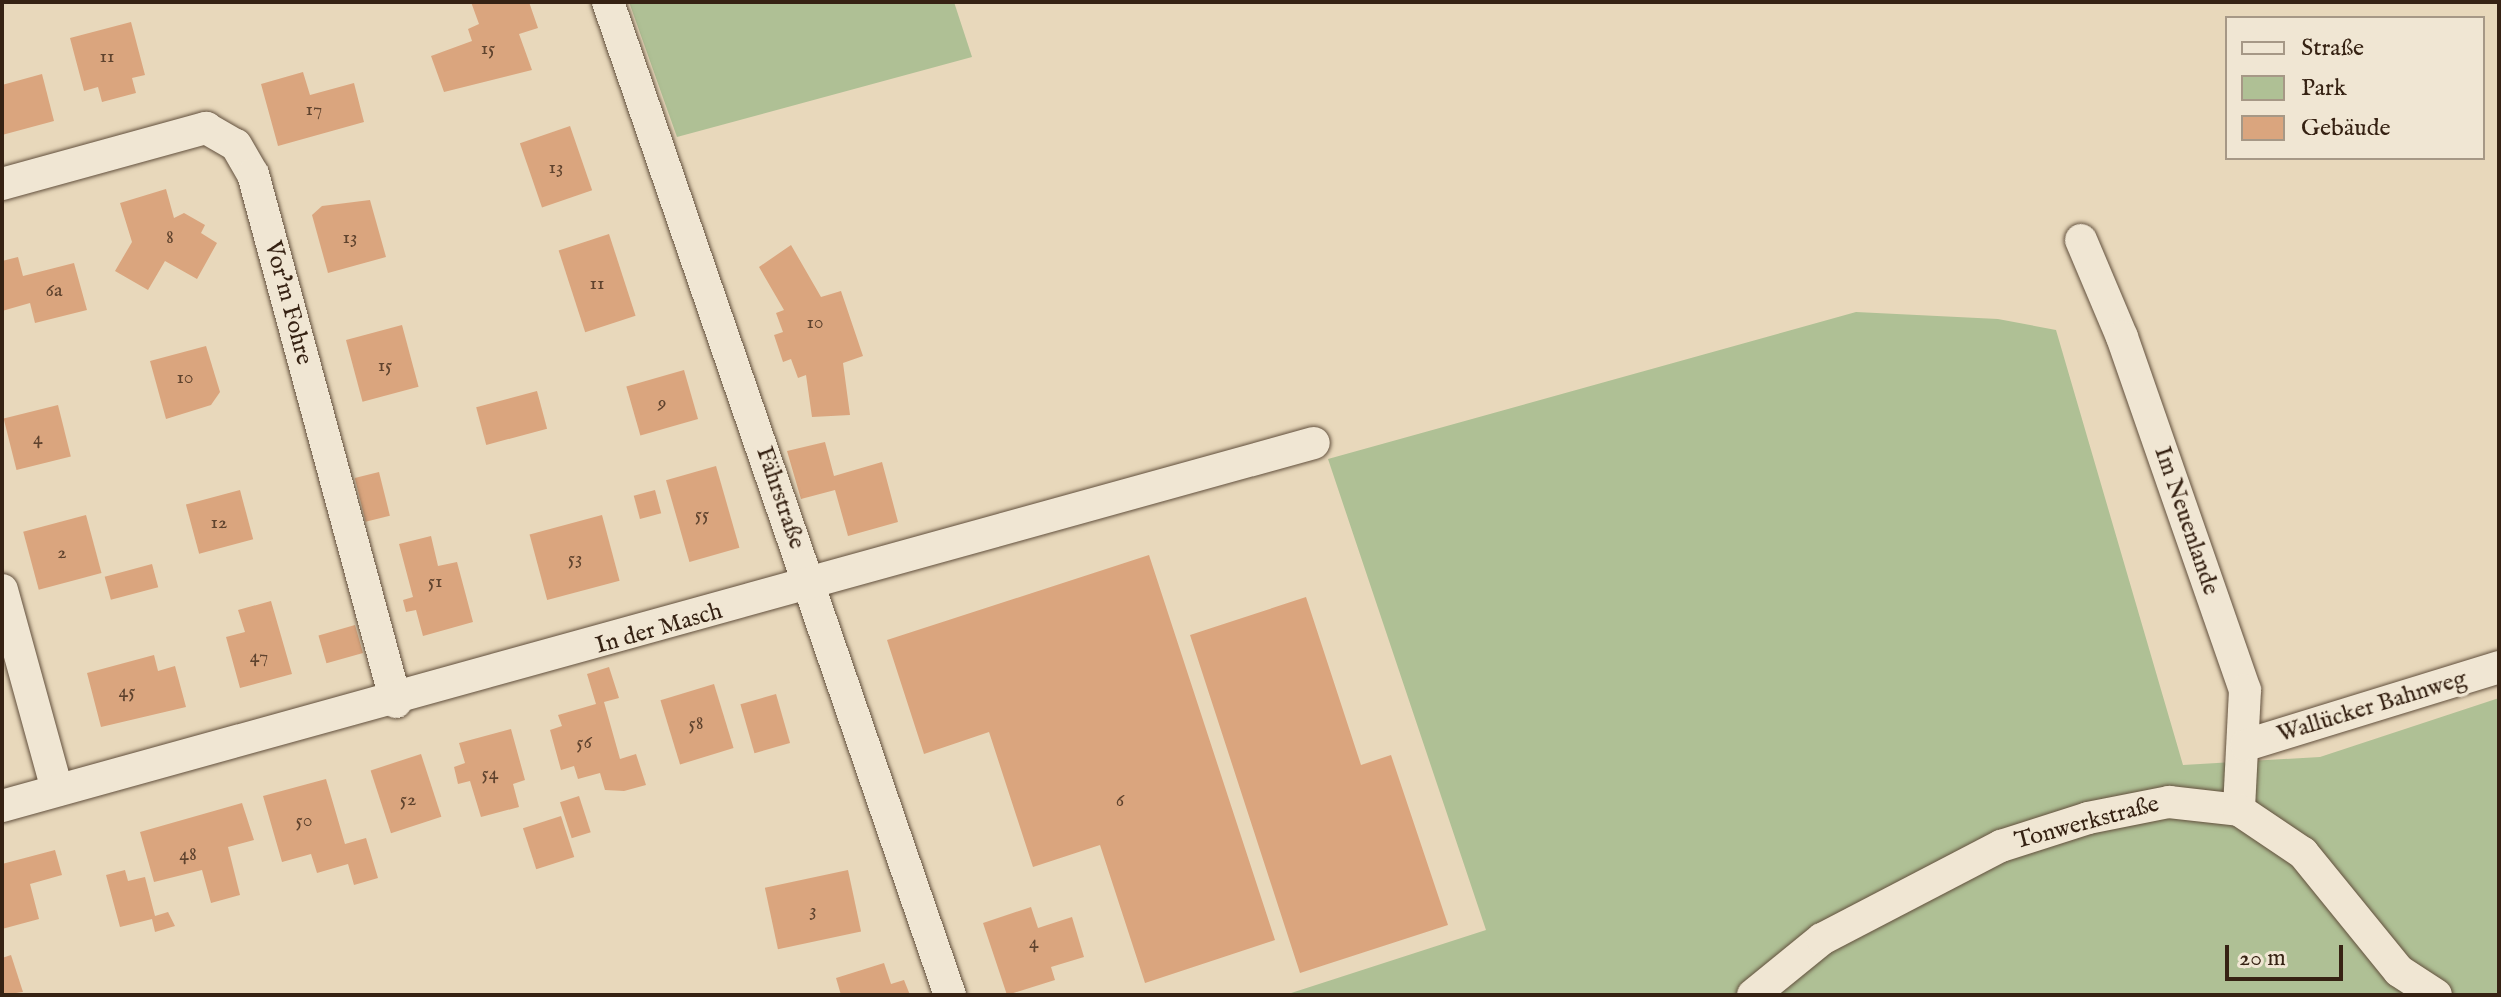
<!DOCTYPE html>
<html>
<head>
<meta charset="utf-8">
<style>
	body { margin:0 }
	#map { position:relative; width:2501px; height:997px; overflow:hidden; background:#e8d8bb; font-family:"IM FELL English",serif }
	div>[style] { position:absolute }
	[style*='--x'] { left:calc(var(--x)*1px); top:calc(var(--y)*1px); width:calc(var(--w)*1px); rotate:calc(var(--a)*1deg) }
	.green>* { inset:0; background:#afc095 }
	.building>* { inset:0; background:#daa57e; transform-origin:0 0 }
	.roads { filter:drop-shadow(0 0 2px #62503d) drop-shadow(0 0 2px #62503d) }
	.minor>* { height:32px; margin:-16px; padding:0 16px; transform-origin:16px; border-radius:16px; background:#f0e6d3 }
	span { translate:-50% -50%; white-space:nowrap; text-align:center; line-height:1.15; -webkit-text-stroke:7px #f0e6d3; paint-order:stroke }
	.number-label { font-size:20px; color:#5f432e }
	.number-label span { -webkit-text-stroke-width:0 }
	.street-label { font-size:24px; color:#362213 }
	.frame { position:absolute; inset:0; border:4px solid #362213; pointer-events:none }
	.legend { position:absolute; left:2225px; top:16px; width:260px; height:144px; box-sizing:border-box; background:#f0e6d3; border:2px solid #a69886; margin:0; padding:10px 14px; list-style:none; font-size:24px; color:#362213 }
	.legend li { display:flex; align-items:center; gap:16px; height:40px }
	.legend b { width:40px; border:2px solid #a69886 }
	.scale { position:absolute; left:2225px; top:945px; width:118px; height:36px; box-sizing:border-box; border:4px solid #362213; border-top:0; padding-left:10px; font-size:24px; line-height:28px; white-space:nowrap; color:#362213; -webkit-text-stroke:6px #f0e6d3; paint-order:stroke }
</style>
</head>
<body>
<div id="map">
	<div class="green">
		<i style="clip-path:polygon(629px 2px,954px 2px,972px 57px,677px 137px)"></i>
		<i style="clip-path:polygon(1856px 312px,1998px 319px,2056px 330px,2183px 765px,2320px 757px,2499px 698px,2499px 995px,1285px 995px,1486px 930px,1328px 459px)"></i>
	</div>
	<div class="building">
		<i style="clip-path:polygon(471px 2px,529px 2px,538px 28px,519px 34px,532px 70px,444px 92px,431px 56px,472px 41px,468px 29px,479px 24px)"></i>
		<i style="clip-path:polygon(131px 22px,145px 75px,132px 78px,136px 93px,102px 102px,98px 87px,84px 91px,70px 38px)"></i>
		<i style="clip-path:polygon(303px 72px,310px 95px,354px 83px,364px 122px,278px 146px,261px 84px)"></i>
		<i style="clip-path:polygon(42px 74px,54px 121px,2px 135px,2px 85px)"></i>
		<i style="left:570px;top:126px;width:68px;height:53px;rotate:71deg"></i>
		<i style="clip-path:polygon(166px 189px,174px 218px,184px 213px,205px 225px,201px 233px,217px 243px,197px 279px,165px 261px,148px 290px,115px 271px,132px 242px,120px 203px)"></i>
		<i style="clip-path:polygon(370px 200px,386px 257px,328px 273px,312px 215px,322px 206px)"></i>
		<i style="left:609px;top:234px;width:86px;height:53px;rotate:72deg"></i>
		<i style="clip-path:polygon(791px 245px,821px 297px,841px 291px,863px 356px,843px 363px,850px 415px,812px 417px,806px 375px,798px 378px,791px 359px,783px 362px,774px 335px,783px 332px,776px 313px,784px 310px,759px 267px)"></i>
		<i style="clip-path:polygon(18px 257px,23px 276px,74px 263px,87px 310px,35px 323px,30px 303px,2px 311px,2px 261px)"></i>
		<i style="left:402px;top:325px;width:64px;height:58px;rotate:75deg"></i>
		<i style="clip-path:polygon(206px 346px,220px 392px,211px 405px,166px 419px,150px 361px)"></i>
		<i style="left:684px;top:370px;width:51px;height:60px;rotate:74deg"></i>
		<i style="left:537px;top:391px;width:39px;height:63px;rotate:75deg"></i>
		<i style="left:58px;top:405px;width:53px;height:56px;rotate:76deg"></i>
		<i style="clip-path:polygon(825px 442px,834px 476px,882px 462px,898px 522px,848px 536px,835px 490px,801px 499px,787px 451px)"></i>
		<i style="left:716px;top:466px;width:85px;height:52px;rotate:74deg"></i>
		<i style="left:379px;top:472px;width:45px;height:25px;rotate:76deg"></i>
		<i style="left:240px;top:490px;width:51px;height:56px;rotate:75deg"></i>
		<i style="left:655px;top:490px;width:24px;height:22px;rotate:75deg"></i>
		<i style="left:86px;top:515px;width:60px;height:65px;rotate:75deg"></i>
		<i style="left:602px;top:515px;width:68px;height:75px;rotate:75deg"></i>
		<i style="clip-path:polygon(431px 536px,438px 566px,457px 562px,473px 622px,423px 636px,416px 610px,406px 612px,403px 600px,413px 597px,399px 544px)"></i>
		<i style="clip-path:polygon(1149px 555px,1275px 940px,1145px 983px,1100px 845px,1033px 867px,989px 732px,924px 754px,887px 640px)"></i>
		<i style="left:152px;top:564px;width:24px;height:49px;rotate:75deg"></i>
		<i style="clip-path:polygon(1306px 597px,1361px 765px,1391px 755px,1448px 925px,1300px 973px,1190px 635px)"></i>
		<i style="clip-path:polygon(271px 601px,292px 674px,240px 688px,226px 637px,245px 632px,238px 610px)"></i>
		<i style="left:355px;top:625px;width:29px;height:38px;rotate:74deg"></i>
		<i style="clip-path:polygon(154px 655px,158px 671px,175px 666px,186px 707px,101px 727px,87px 673px)"></i>
		<i style="clip-path:polygon(609px 667px,619px 698px,604px 702px,620px 759px,636px 754px,646px 785px,624px 791px,605px 790px,600px 773px,578px 779px,574px 766px,561px 770px,550px 730px,562px 726px,558px 715px,596px 704px,587px 674px)"></i>
		<i style="left:714px;top:684px;width:67px;height:56px;rotate:73deg"></i>
		<i style="left:776px;top:694px;width:51px;height:37px;rotate:74deg"></i>
		<i style="clip-path:polygon(511px 729px,525px 780px,513px 784px,519px 807px,481px 817px,470px 781px,458px 784px,454px 767px,465px 763px,459px 743px)"></i>
		<i style="left:421px;top:754px;width:66px;height:53px;rotate:72deg"></i>
		<i style="clip-path:polygon(326px 779px,345px 844px,366px 838px,378px 878px,354px 885px,348px 864px,317px 873px,311px 854px,282px 862px,263px 796px)"></i>
		<i style="left:579px;top:796px;width:38px;height:20px;rotate:72deg"></i>
		<i style="clip-path:polygon(242px 803px,254px 840px,228px 847px,240px 895px,211px 903px,202px 870px,154px 882px,140px 832px)"></i>
		<i style="left:561px;top:816px;width:43px;height:40px;rotate:72deg"></i>
		<i style="clip-path:polygon(55px 850px,62px 875px,30px 884px,39px 919px,2px 929px,2px 864px)"></i>
		<i style="clip-path:polygon(125px 870px,128px 881px,145px 877px,155px 916px,168px 912px,175px 926px,155px 932px,152px 919px,120px 927px,106px 875px)"></i>
		<i style="left:848px;top:870px;width:63px;height:85px;rotate:78deg"></i>
		<i style="clip-path:polygon(1031px 907px,1038px 928px,1072px 917px,1084px 957px,1051px 967px,1055px 980px,1007px 995px,983px 923px)"></i>
		<i style="clip-path:polygon(11px 955px,23px 992px,2px 995px,2px 958px)"></i>
		<i style="clip-path:polygon(884px 963px,891px 984px,904px 980px,910px 995px,841px 995px,836px 978px)"></i>
	</div>
	<div class="roads">
		<div class="minor">
			<i style="--x:608;--y:2;--w:1050;--a:71"></i>
			<i style="--x:2;--y:184;--w:212;--a:-15.4"></i>
			<i style="--x:206;--y:128;--w:34;--a:30"></i>
			<i style="--x:236;--y:145;--w:34;--a:60"></i>
			<i style="--x:253;--y:174;--w:547;--a:74.85"></i>
			<i style="--x:2081;--y:240;--w:105;--a:67.1"></i>
			<i style="--x:2122;--y:337;--w:374;--a:70.8"></i>
			<i style="--x:2245;--y:690;--w:120;--a:92.9"></i>
			<i style="--x:2;--y:590;--w:207;--a:74.6"></i>
			<i style="--x:2246;--y:745;--w:265;--a:-17.1"></i>
			<i style="--x:2;--y:806;--w:1361;--a:-15.47"></i>
			<i style="--x:1753;--y:995;--w:89;--a:-39.1"></i>
			<i style="--x:1822;--y:939;--w:202;--a:-27.5"></i>
			<i style="--x:2001;--y:846;--w:91;--a:-17.8"></i>
			<i style="--x:2088;--y:818;--w:83;--a:-11.2"></i>
			<i style="--x:2169;--y:802;--w:70;--a:6.5"></i>
			<i style="--x:2239;--y:810;--w:77;--a:33.9"></i>
			<i style="--x:2303;--y:853;--w:152;--a:50.9"></i>
			<i style="--x:2399;--y:971;--w:44;--a:33"></i>
		</div>
	</div>
	<div class="number-label">
		<span style="left:488px;top:48px">15</span>
		<span style="left:107px;top:56px">11</span>
		<span style="left:314px;top:109px">17</span>
		<span style="left:556px;top:167px">13</span>
		<span style="left:170px;top:237px">8</span>
		<span style="left:350px;top:237px">13</span>
		<span style="left:597px;top:283px">11</span>
		<span style="left:54px;top:290px">6a</span>
		<span style="left:815px;top:322px">10</span>
		<span style="left:385px;top:365px">15</span>
		<span style="left:185px;top:377px">10</span>
		<span style="left:662px;top:402px">9</span>
		<span style="left:38px;top:438px">4</span>
		<span style="left:702px;top:514px">55</span>
		<span style="left:219px;top:522px">12</span>
		<span style="left:62px;top:552px">2</span>
		<span style="left:575px;top:558px">53</span>
		<span style="left:435px;top:581px">51</span>
		<span style="left:259px;top:656px">47</span>
		<span style="left:127px;top:691px">45</span>
		<span style="left:696px;top:723px">58</span>
		<span style="left:584px;top:742px">56</span>
		<span style="left:490px;top:773px">54</span>
		<span style="left:408px;top:799px">52</span>
		<span style="left:1120px;top:800px">6</span>
		<span style="left:304px;top:820px">50</span>
		<span style="left:188px;top:854px">48</span>
		<span style="left:813px;top:910px">3</span>
		<span style="left:1034px;top:942px">4</span>
	</div>
	<div class="street-label">
		<span style="left:288px;top:303px;rotate:75deg">Vor'm Fohre</span>
		<span style="left:780px;top:498px;rotate:71deg">Fährstraße</span>
		<span style="left:2186px;top:521px;rotate:71deg">Im Neuenlande</span>
		<span style="left:659px;top:629px;rotate:-16deg">In der Masch</span>
		<span style="left:2372px;top:707px;rotate:-17deg">Wallücker Bahnweg</span>
		<span style="left:2087px;top:823px;rotate:-15deg">Tonwerkstraße</span>
	</div>
	<div class="frame"></div>
	<ul class="legend">
	<li><b style="height:10px;background:#f0e6d3"></b>Straße</li>
	<li><b style="height:22px;background:#afc095"></b>Park</li>
	<li><b style="height:22px;background:#daa57e"></b>Gebäude</li>
	</ul>
	<div class="scale">20 m</div>
</div>
</body>
</html>
